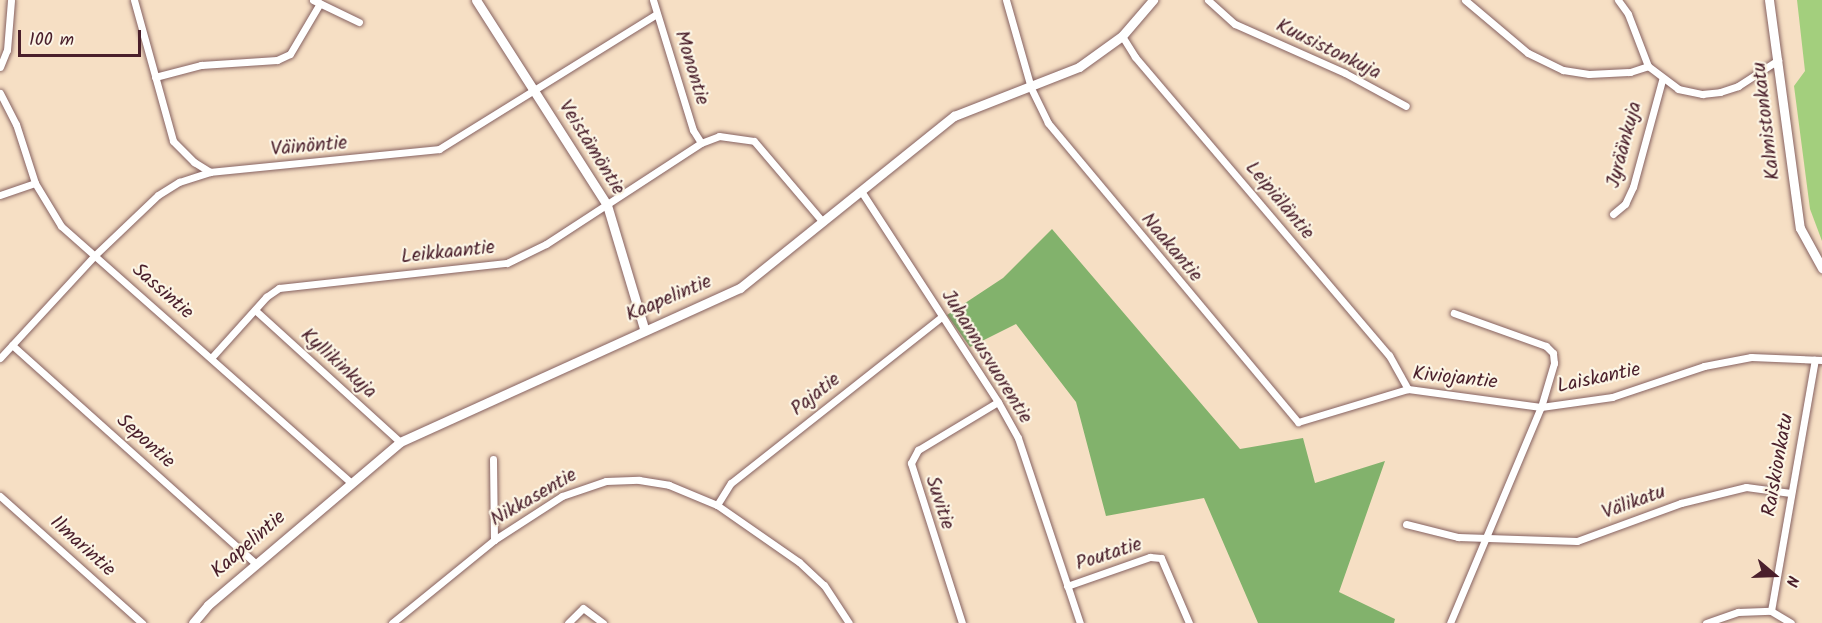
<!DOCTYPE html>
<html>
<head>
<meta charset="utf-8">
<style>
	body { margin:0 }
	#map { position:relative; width:1822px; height:623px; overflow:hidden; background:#f6dfc4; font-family:Kalam,sans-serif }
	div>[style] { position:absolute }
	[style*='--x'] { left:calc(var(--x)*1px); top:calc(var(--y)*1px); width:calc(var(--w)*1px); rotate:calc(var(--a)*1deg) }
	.green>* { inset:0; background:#a3cf7d }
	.forest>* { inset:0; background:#82b26c }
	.roads { filter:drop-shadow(0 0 2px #866261) drop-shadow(0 0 2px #866261) }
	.minor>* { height:7px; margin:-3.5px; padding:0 3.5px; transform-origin:3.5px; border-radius:3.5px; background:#fff }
	.tertiary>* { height:9px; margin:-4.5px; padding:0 4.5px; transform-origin:4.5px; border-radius:4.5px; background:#fff }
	span { translate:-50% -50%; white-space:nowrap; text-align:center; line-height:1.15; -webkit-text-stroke:4.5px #fcf5e5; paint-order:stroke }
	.street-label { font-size:20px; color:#4a1f2b }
	.north { position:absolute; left:1744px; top:545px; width:60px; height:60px; -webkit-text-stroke:4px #fcf5e5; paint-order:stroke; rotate:109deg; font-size:16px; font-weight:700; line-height:24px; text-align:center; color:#4a1f2b }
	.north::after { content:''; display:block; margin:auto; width:21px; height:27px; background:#4a1f2b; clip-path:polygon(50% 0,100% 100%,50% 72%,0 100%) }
	.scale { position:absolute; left:18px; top:30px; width:123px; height:27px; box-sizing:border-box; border:3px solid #4a1f2b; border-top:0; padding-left:8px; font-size:18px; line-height:21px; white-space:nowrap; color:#4a1f2b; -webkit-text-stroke:4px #fcf5e5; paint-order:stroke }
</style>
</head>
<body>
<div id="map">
	<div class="green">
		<i style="clip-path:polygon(1797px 0,1822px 0,1822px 241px,1810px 209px,1794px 86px,1805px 71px)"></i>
	</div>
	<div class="forest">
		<i style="clip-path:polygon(1052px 229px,1240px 449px,1303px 438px,1315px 483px,1385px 461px,1339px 592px,1395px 619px,1394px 623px,1258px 623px,1204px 498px,1106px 516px,1076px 402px,1016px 324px,970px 347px,947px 315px,1003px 278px)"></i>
	</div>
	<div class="roads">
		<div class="minor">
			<i style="--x:134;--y:0;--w:146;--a:74.5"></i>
			<i style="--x:173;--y:141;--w:30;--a:45"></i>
			<i style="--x:194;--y:162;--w:19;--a:32"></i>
			<i style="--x:313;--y:0;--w:51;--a:25.6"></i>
			<i style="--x:653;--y:0;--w:136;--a:72.9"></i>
			<i style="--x:693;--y:130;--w:15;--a:58"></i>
			<i style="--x:1006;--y:0;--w:91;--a:74.1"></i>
			<i style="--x:1031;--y:88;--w:39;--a:64"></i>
			<i style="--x:1048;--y:123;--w:390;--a:50.1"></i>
			<i style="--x:1298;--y:422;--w:115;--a:-16.7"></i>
			<i style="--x:1408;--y:389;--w:134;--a:7.7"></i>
			<i style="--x:1541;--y:407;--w:72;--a:-8"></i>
			<i style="--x:1612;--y:397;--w:97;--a:-18.6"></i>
			<i style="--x:1704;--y:366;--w:48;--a:-10.8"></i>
			<i style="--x:1751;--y:357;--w:71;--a:2.4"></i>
			<i style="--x:1208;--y:0;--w:36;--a:42"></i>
			<i style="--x:1235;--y:24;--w:120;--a:24"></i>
			<i style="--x:1345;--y:73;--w:69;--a:28.4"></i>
			<i style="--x:1465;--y:0;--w:82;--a:40.1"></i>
			<i style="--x:1528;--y:53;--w:39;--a:26"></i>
			<i style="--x:1563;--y:70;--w:26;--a:9"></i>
			<i style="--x:1589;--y:74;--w:41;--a:-2.8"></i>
			<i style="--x:1630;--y:72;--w:19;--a:-18"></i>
			<i style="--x:1618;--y:0;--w:17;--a:54"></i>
			<i style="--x:1628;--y:14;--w:56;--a:69"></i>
			<i style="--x:1648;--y:66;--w:38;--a:37"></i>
			<i style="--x:1678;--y:89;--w:25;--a:12"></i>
			<i style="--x:1702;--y:94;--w:18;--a:-6"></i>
			<i style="--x:1720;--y:92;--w:19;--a:-18"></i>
			<i style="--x:1738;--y:86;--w:48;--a:-33"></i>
			<i style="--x:1122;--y:36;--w:25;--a:58"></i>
			<i style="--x:1135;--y:57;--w:392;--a:49.6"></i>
			<i style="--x:1389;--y:355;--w:39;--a:61"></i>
			<i style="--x:0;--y:67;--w:18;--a:-68"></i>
			<i style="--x:7;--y:50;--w:50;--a:-85.4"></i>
			<i style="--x:155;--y:77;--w:48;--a:-14.6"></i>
			<i style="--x:201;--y:65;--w:76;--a:-3.8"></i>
			<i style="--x:277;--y:60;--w:14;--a:-25"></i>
			<i style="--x:290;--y:54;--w:59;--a:-59.5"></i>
			<i style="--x:0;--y:93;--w:35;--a:63"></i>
			<i style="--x:16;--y:124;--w:62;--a:72.1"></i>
			<i style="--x:35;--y:183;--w:50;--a:58.8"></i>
			<i style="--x:61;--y:226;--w:386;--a:41.5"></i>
			<i style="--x:861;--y:191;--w:252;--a:57"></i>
			<i style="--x:998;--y:402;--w:41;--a:60.9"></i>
			<i style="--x:1018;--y:438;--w:195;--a:71.5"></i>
			<i style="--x:0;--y:195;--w:37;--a:-19"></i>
			<i style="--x:1613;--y:214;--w:16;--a:-40"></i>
			<i style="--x:1625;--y:204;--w:19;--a:-65"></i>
			<i style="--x:1633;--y:187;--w:111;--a:-74.8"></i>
			<i style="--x:255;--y:310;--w:196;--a:42.3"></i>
			<i style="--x:12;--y:345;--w:326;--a:41.9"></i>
			<i style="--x:212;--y:357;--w:81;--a:-48"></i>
			<i style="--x:266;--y:297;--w:16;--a:-35"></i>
			<i style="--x:279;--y:288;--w:229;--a:-6.3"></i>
			<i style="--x:507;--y:263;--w:43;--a:-26"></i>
			<i style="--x:546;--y:244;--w:185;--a:-33.1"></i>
			<i style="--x:701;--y:143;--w:19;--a:-21"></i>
			<i style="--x:719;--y:136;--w:35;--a:8"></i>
			<i style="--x:754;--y:141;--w:106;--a:49.6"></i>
			<i style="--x:0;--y:358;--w:139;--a:-47.3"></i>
			<i style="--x:94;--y:256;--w:88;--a:-43.6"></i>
			<i style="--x:158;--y:195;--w:25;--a:-32"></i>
			<i style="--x:179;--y:182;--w:33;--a:-18"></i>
			<i style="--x:210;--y:172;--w:230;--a:-5.7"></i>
			<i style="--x:439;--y:149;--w:256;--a:-31.8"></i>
			<i style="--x:493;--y:459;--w:81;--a:89.3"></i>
			<i style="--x:0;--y:496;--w:191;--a:41.8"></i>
			<i style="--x:717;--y:505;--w:26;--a:-58"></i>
			<i style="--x:731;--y:483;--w:268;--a:-38.3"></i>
			<i style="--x:1406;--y:524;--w:54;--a:14"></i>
			<i style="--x:1458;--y:537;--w:119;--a:1.9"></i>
			<i style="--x:1577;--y:541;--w:111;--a:-20.1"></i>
			<i style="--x:1681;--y:503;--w:67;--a:-13.8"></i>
			<i style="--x:1746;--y:487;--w:45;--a:7.6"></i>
			<i style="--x:1067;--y:586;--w:88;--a:-19.3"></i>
			<i style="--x:1150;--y:557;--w:11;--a:5"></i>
			<i style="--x:1161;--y:558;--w:71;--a:66.7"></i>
			<i style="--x:1771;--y:611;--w:255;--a:-80.1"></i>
			<i style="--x:392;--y:623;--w:132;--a:-39.1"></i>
			<i style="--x:494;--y:540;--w:81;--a:-32.9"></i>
			<i style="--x:562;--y:496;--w:46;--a:-18.8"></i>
			<i style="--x:606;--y:481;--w:33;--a:-2"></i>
			<i style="--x:639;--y:480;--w:30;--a:9"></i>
			<i style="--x:669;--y:485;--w:52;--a:22.6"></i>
			<i style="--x:717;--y:505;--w:100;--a:34.8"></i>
			<i style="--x:799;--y:562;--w:34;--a:43"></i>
			<i style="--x:824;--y:585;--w:45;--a:56.7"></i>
			<i style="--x:568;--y:623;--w:21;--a:-45"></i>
			<i style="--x:583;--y:608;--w:25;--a:37"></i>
			<i style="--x:962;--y:623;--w:168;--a:-107.7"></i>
			<i style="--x:911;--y:463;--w:15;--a:-62"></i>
			<i style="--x:918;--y:450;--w:93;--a:-31"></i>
			<i style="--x:1450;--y:623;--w:234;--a:-67.2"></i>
			<i style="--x:1541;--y:407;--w:46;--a:-73.5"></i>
			<i style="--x:1554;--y:363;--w:10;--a:-96"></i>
			<i style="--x:1553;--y:353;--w:10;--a:-135"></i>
			<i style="--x:1546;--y:346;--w:98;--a:-160.3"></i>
			<i style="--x:1706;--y:623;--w:34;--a:-19"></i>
			<i style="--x:1738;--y:612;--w:33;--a:-2"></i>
			<i style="--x:1771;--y:611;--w:23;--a:31"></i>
		</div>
		<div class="tertiary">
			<i style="--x:476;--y:0;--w:243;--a:57.4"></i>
			<i style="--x:607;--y:205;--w:128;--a:73.3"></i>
			<i style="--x:1769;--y:0;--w:230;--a:82.3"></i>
			<i style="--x:1800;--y:228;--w:46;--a:61.2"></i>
			<i style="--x:193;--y:623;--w:23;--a:-50"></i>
			<i style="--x:208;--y:605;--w:252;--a:-40.3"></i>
			<i style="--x:400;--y:442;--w:373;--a:-24.4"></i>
			<i style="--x:740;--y:288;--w:275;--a:-38.8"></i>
			<i style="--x:954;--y:116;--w:134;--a:-21.4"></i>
			<i style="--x:1079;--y:67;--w:53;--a:-35.8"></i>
			<i style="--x:1122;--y:36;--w:48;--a:-49.3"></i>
		</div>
	</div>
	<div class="street-label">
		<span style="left:1328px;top:50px;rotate:26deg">Kuusistonkuja</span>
		<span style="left:691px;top:68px;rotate:73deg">Monontie</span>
		<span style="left:1767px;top:121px;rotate:-97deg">Kalmistonkatu</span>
		<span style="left:1625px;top:145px;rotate:-75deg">Jyräänkuja</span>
		<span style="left:309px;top:147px;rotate:-5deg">Väinöntie</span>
		<span style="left:591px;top:148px;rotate:58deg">Veistämöntie</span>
		<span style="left:1279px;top:201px;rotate:50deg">Leipiäläntie</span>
		<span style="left:1171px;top:248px;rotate:50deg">Naakantie</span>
		<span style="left:448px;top:253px;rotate:-6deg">Leikkaantie</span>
		<span style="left:162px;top:292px;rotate:41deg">Sassintie</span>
		<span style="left:669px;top:299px;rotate:-23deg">Kaapelintie</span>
		<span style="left:986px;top:357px;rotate:58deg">Juhannusvuorentie</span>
		<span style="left:338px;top:364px;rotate:42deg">Kyllikinkuja</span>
		<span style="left:1455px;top:379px;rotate:6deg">Kiviojantie</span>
		<span style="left:1599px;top:379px;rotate:-12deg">Laiskantie</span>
		<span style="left:816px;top:395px;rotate:-38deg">Pajatie</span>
		<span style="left:145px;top:442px;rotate:42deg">Sepontie</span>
		<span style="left:1779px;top:465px;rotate:-80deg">Raiskionkatu</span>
		<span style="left:534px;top:498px;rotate:-30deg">Nikkasentie</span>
		<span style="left:939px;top:503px;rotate:72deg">Suvitie</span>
		<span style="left:1634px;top:503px;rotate:-20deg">Välikatu</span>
		<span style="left:249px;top:545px;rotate:-41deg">Kaapelintie</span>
		<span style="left:82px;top:547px;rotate:42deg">Ilmarintie</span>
		<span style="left:1109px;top:555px;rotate:-18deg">Poutatie</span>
	</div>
	<div class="north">N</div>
	<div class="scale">100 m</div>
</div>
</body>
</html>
